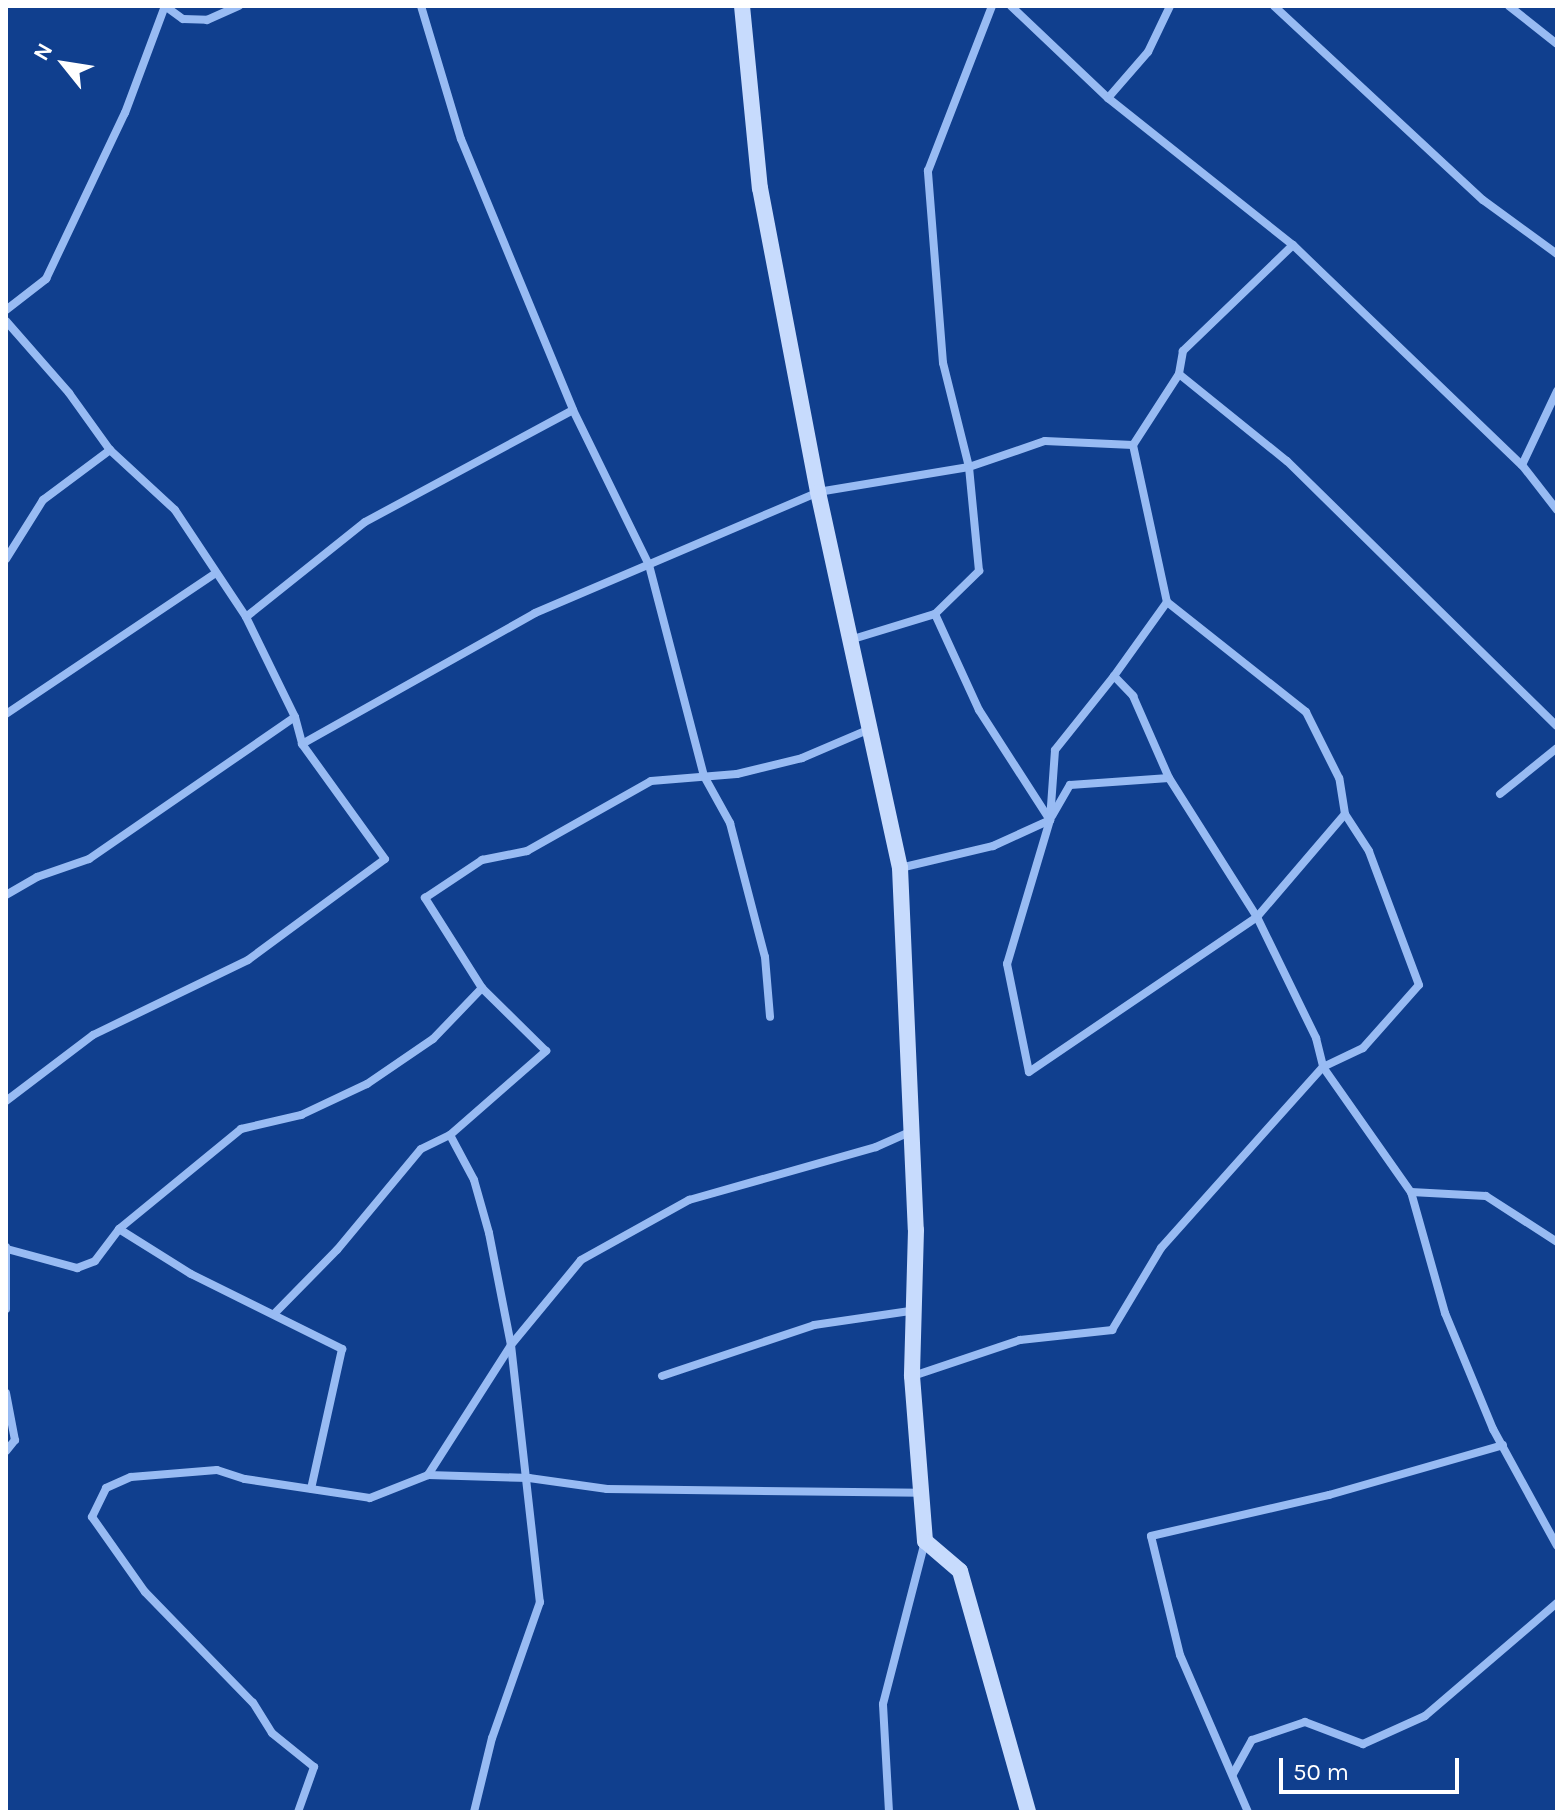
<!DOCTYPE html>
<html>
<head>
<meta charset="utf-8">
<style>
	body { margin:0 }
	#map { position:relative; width:1563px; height:1818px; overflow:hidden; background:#103f8e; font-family:Karla,sans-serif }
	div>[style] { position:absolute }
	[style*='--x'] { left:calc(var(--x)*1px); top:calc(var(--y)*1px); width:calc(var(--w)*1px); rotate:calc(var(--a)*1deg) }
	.street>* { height:8px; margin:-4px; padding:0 4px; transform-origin:4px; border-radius:4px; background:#98bbf3 }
	.secondary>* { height:16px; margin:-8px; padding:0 8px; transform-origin:8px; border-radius:8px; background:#c7dbfd }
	span { translate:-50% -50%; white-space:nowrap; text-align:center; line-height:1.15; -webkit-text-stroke:6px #103f8e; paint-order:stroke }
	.frame { position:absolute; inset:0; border:8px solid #fff; pointer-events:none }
	.north { position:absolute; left:24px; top:24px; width:80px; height:80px; -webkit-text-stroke:6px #103f8e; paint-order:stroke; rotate:300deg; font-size:22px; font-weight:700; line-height:32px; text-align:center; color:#fff }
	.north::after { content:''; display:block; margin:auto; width:28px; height:36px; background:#fff; clip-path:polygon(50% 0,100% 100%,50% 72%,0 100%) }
	.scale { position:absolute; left:1279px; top:1758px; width:180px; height:36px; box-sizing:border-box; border:4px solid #fff; border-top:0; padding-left:10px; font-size:24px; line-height:28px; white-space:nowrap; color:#fff; -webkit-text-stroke:6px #103f8e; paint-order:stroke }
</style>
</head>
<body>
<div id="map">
	<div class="street">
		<i style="--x:421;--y:6;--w:139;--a:73.3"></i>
		<i style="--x:461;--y:139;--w:293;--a:67.5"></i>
		<i style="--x:573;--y:410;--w:173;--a:63.9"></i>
		<i style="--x:649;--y:565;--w:218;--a:75.4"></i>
		<i style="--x:704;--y:776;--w:54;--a:61"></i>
		<i style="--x:730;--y:823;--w:138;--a:75.4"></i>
		<i style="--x:765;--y:957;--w:60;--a:85.2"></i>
		<i style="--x:1011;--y:6;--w:134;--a:43.5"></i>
		<i style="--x:1108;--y:98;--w:236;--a:38.5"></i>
		<i style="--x:1293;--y:245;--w:318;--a:43.9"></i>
		<i style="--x:1522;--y:465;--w:57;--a:52.1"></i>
		<i style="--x:1274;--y:6;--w:285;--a:42.9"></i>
		<i style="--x:1483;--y:200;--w:92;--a:36.1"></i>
		<i style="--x:1509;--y:6;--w:61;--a:38.4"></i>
		<i style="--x:1108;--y:98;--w:61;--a:-49"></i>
		<i style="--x:1148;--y:52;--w:51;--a:-64.4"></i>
		<i style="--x:1293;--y:245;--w:153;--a:136.1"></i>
		<i style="--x:1183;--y:351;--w:23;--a:100"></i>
		<i style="--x:1179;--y:374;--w:139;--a:38.9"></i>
		<i style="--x:1287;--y:461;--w:378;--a:44.5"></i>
		<i style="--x:6;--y:310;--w:51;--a:-37.8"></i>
		<i style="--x:46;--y:279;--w:184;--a:-64.6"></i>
		<i style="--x:125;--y:113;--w:114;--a:-69.5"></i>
		<i style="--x:165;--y:6;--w:22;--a:36"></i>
		<i style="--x:183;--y:19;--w:24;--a:2"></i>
		<i style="--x:207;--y:20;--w:35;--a:-24"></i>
		<i style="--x:6;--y:321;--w:96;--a:48.8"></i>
		<i style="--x:69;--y:393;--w:70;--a:54.3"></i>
		<i style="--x:110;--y:450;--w:88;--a:42.7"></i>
		<i style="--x:175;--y:510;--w:128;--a:56.4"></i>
		<i style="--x:246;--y:617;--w:111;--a:63.9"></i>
		<i style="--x:295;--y:717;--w:28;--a:75"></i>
		<i style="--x:302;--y:744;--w:267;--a:-29.3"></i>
		<i style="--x:535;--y:613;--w:308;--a:-23.1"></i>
		<i style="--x:818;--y:492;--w:153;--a:-9.4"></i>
		<i style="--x:969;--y:467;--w:80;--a:-18.9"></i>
		<i style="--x:1045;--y:441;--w:88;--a:2.6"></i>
		<i style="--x:1179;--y:374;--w:85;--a:122.9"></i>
		<i style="--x:1133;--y:445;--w:161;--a:77.8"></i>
		<i style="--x:1167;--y:602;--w:91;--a:125.6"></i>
		<i style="--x:1114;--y:676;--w:28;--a:46"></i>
		<i style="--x:1133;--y:696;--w:90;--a:66.3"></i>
		<i style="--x:1169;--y:778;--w:165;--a:57.7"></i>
		<i style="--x:1257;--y:917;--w:135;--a:64"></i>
		<i style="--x:1316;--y:1038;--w:30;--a:76"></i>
		<i style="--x:1323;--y:1067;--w:153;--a:54.9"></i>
		<i style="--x:1411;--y:1192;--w:75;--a:3.1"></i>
		<i style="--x:1486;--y:1196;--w:85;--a:32.9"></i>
		<i style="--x:1522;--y:465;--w:82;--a:-64.7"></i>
		<i style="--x:6;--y:559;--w:70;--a:-57.9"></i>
		<i style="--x:43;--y:500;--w:84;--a:-36.7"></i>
		<i style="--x:935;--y:614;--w:106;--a:65.4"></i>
		<i style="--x:979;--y:710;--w:131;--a:57.2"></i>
		<i style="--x:1050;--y:820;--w:150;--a:106.6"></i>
		<i style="--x:1007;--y:964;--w:110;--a:78.5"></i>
		<i style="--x:1029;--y:1072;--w:276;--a:-34.2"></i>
		<i style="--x:1257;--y:917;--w:135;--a:-49.5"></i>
		<i style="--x:246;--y:617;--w:152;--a:-38.6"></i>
		<i style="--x:365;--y:522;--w:236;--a:-28.3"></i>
		<i style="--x:853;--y:639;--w:86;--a:-17"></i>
		<i style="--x:935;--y:614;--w:62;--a:-44.3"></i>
		<i style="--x:979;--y:571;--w:104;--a:-95.5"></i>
		<i style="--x:969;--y:467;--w:107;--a:-104"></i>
		<i style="--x:943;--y:363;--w:193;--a:-94.5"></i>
		<i style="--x:928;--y:171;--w:177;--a:-68.8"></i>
		<i style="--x:6;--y:714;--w:251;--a:-33.9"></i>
		<i style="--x:1500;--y:794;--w:73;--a:-38.9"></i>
		<i style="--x:1052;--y:816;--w:36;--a:-60"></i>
		<i style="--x:1070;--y:785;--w:99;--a:-4"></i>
		<i style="--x:900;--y:868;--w:96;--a:-13.3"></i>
		<i style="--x:993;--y:846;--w:63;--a:-24.5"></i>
		<i style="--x:1050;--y:820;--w:70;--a:-85.9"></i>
		<i style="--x:1055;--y:750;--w:95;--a:-51.4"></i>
		<i style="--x:6;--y:895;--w:36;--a:-30"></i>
		<i style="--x:37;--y:877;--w:55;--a:-19.1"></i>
		<i style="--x:89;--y:859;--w:250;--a:-34.6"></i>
		<i style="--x:6;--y:1101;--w:109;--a:-37.2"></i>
		<i style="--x:93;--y:1035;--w:172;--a:-25.8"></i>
		<i style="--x:248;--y:960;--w:170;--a:-36.4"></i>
		<i style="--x:385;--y:859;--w:142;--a:-125.8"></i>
		<i style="--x:450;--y:1135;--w:51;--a:61.9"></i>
		<i style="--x:474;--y:1180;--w:55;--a:74.2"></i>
		<i style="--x:489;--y:1233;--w:114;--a:78.9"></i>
		<i style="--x:511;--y:1345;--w:259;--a:83.6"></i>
		<i style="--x:540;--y:1602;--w:144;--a:109.4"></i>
		<i style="--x:492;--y:1738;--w:76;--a:103.7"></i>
		<i style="--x:1411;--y:1192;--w:126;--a:74.3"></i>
		<i style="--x:1445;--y:1313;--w:126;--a:67.5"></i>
		<i style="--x:1493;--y:1429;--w:133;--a:61.3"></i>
		<i style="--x:119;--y:1229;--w:85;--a:32"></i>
		<i style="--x:191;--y:1274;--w:169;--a:26.4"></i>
		<i style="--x:342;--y:1349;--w:143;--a:102.5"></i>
		<i style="--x:7;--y:1249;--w:73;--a:15.2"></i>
		<i style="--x:77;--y:1268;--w:19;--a:-21"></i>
		<i style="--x:95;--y:1261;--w:40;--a:-53"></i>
		<i style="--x:119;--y:1229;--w:158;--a:-39.3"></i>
		<i style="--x:241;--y:1129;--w:62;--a:-13.1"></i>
		<i style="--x:301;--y:1115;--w:73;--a:-25.2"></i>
		<i style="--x:367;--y:1084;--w:80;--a:-34.3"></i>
		<i style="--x:433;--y:1039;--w:71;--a:-46.1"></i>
		<i style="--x:482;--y:988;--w:107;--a:-122.3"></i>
		<i style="--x:425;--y:898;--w:69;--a:-33.7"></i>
		<i style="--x:482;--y:860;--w:46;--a:-11.3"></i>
		<i style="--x:527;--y:851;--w:142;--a:-29.4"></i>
		<i style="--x:651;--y:781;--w:86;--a:-4.7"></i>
		<i style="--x:737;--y:774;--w:67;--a:-13.8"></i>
		<i style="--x:802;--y:758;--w:76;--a:-23.2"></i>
		<i style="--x:6;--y:1309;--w:62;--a:-90"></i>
		<i style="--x:274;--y:1314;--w:90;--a:-45.5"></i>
		<i style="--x:337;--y:1250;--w:131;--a:-50.3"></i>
		<i style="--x:421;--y:1149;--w:32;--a:-26"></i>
		<i style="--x:450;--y:1135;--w:128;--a:-41.2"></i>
		<i style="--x:546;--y:1051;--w:90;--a:-135.5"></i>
		<i style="--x:662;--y:1376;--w:160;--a:-18.5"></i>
		<i style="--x:814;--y:1325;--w:97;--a:-8.3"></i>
		<i style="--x:913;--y:1376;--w:113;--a:-18.6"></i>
		<i style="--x:1020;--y:1340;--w:93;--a:-6.2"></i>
		<i style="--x:1112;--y:1330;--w:96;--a:-59.1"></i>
		<i style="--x:1161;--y:1248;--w:243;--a:-48.2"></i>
		<i style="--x:1323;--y:1067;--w:44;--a:-25.4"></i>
		<i style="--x:1363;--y:1048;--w:84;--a:-48.4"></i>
		<i style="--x:1419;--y:985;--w:143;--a:-110.5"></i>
		<i style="--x:1369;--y:851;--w:44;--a:-123"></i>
		<i style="--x:1345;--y:814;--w:36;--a:-99"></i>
		<i style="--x:1339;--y:778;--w:74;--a:-116.6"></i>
		<i style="--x:1306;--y:712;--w:177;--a:-141.6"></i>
		<i style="--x:6;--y:1393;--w:48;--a:79.2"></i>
		<i style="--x:15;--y:1440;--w:14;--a:129"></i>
		<i style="--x:428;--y:1475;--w:154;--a:-57.4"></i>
		<i style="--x:511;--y:1345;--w:110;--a:-50.5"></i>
		<i style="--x:581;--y:1260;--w:124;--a:-29.1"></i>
		<i style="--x:689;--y:1200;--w:194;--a:-15.8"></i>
		<i style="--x:876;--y:1147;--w:39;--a:-24"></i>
		<i style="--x:1233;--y:1774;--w:39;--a:-61"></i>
		<i style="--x:1252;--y:1740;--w:56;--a:-18.8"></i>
		<i style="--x:1305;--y:1722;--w:62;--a:20.8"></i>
		<i style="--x:1363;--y:1744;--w:68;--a:-24.3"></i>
		<i style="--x:1425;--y:1716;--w:174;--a:-40.6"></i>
		<i style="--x:298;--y:1812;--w:48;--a:-70.4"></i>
		<i style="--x:314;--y:1767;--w:54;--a:-141"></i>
		<i style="--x:272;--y:1733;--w:36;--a:-122"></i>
		<i style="--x:253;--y:1703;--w:155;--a:-134.2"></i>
		<i style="--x:145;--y:1592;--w:92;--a:-125.2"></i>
		<i style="--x:92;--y:1517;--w:32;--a:-64"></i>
		<i style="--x:106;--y:1488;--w:27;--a:-24"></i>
		<i style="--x:131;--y:1477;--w:86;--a:-4.7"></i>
		<i style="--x:217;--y:1470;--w:29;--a:18"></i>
		<i style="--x:245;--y:1479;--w:126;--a:8.6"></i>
		<i style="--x:370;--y:1498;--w:62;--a:-21.6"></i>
		<i style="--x:428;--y:1475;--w:101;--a:1.7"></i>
		<i style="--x:529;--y:1478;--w:79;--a:8"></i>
		<i style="--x:607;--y:1489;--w:314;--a:0.7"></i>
		<i style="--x:889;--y:1812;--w:108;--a:-93.2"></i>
		<i style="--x:883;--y:1704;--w:167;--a:-75.5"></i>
		<i style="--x:1248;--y:1812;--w:171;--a:-113.4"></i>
		<i style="--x:1180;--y:1655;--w:122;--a:-103.7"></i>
		<i style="--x:1151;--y:1536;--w:183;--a:-13"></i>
		<i style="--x:1329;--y:1495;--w:181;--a:-16"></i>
	</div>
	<div class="secondary">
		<i style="--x:742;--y:6;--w:183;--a:84.4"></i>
		<i style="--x:760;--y:188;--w:309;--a:79.2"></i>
		<i style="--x:818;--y:492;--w:385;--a:77.7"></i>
		<i style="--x:900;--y:868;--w:362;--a:87.5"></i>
		<i style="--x:916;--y:1230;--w:146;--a:91.6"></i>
		<i style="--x:912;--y:1376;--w:166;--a:85.5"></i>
		<i style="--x:925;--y:1541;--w:46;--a:40.6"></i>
		<i style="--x:960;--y:1571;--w:250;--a:74.2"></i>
	</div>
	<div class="frame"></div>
	<div class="north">N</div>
	<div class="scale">50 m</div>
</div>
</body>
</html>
